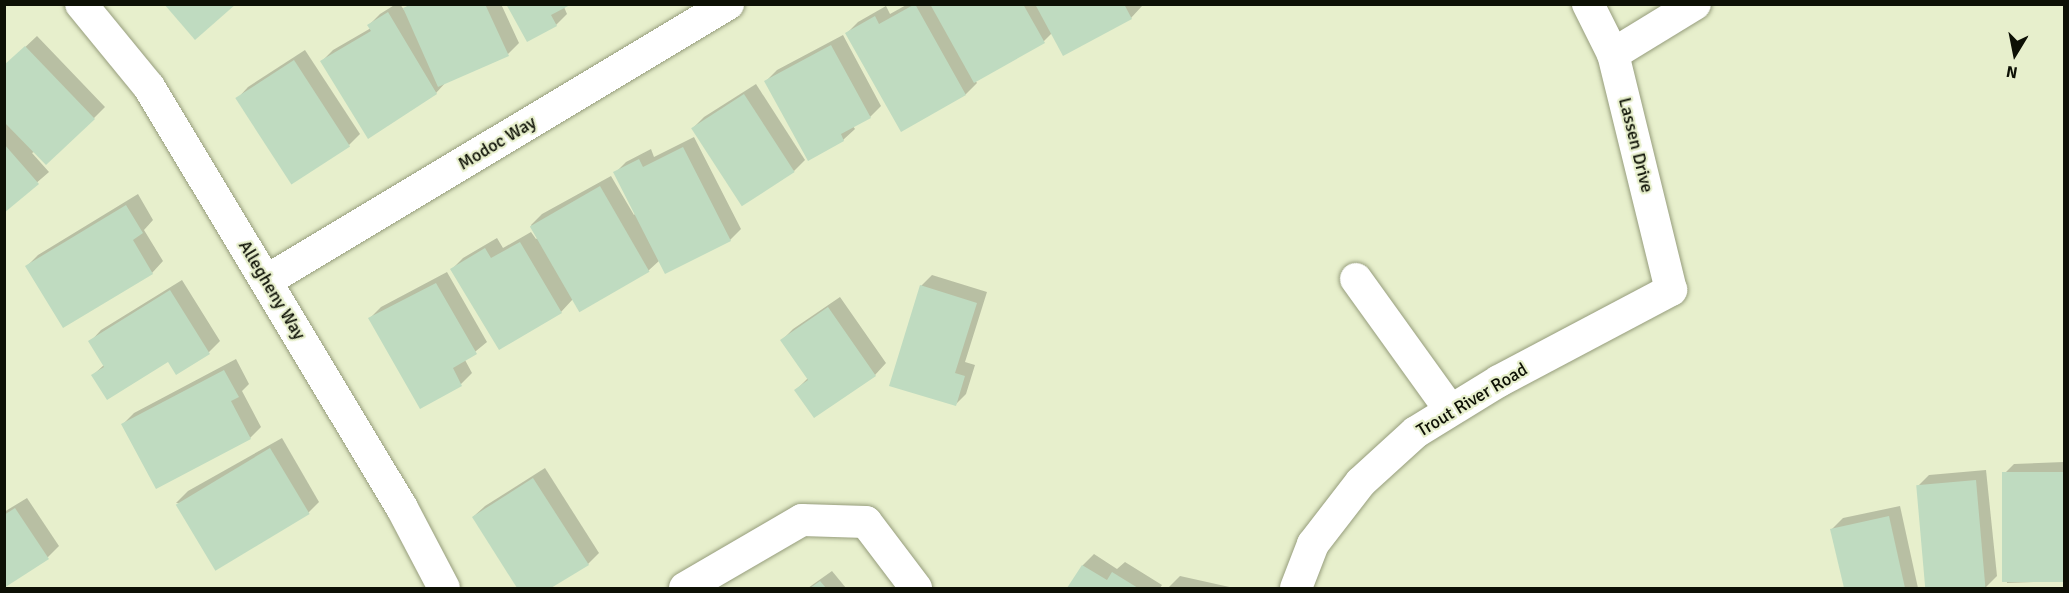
<!DOCTYPE html>
<html>
<head>
<meta charset="utf-8">
<style>
	body { margin:0 }
	#map { position:relative; width:2069px; height:593px; overflow:hidden; background:#e7efcc; font-family:Signika,sans-serif }
	div>[style] { position:absolute }
	[style*='--x'] { left:calc(var(--x)*1px); top:calc(var(--y)*1px); width:calc(var(--w)*1px); rotate:calc(var(--a)*1deg) }
	.shadow>* { inset:0; background:#0003 }
	.building>* { inset:0; background:#bfdbc0; transform-origin:0 0 }
	.roads { filter:drop-shadow(0 0 2px #969d7c) drop-shadow(0 0 2px #969d7c) }
	.minor>* { height:32px; margin:-16px; padding:0 16px; transform-origin:16px; border-radius:16px; background:#fff }
	span { translate:-50% -50%; white-space:nowrap; text-align:center; line-height:1.15; -webkit-text-stroke:4.5px #e7efcc; paint-order:stroke }
	.street-label { font-size:18px; color:#0d1005 }
	.frame { position:absolute; inset:0; border:6px solid #0d1005; pointer-events:none }
	.north { position:absolute; left:1985px; top:24px; width:60px; height:60px; -webkit-text-stroke:4px #e7efcc; paint-order:stroke; rotate:190deg; font-size:16px; font-weight:700; line-height:24px; text-align:center; color:#0d1005 }
	.north::after { content:''; display:block; margin:auto; width:21px; height:27px; background:#0d1005; clip-path:polygon(50% 0,100% 100%,50% 72%,0 100%) }
</style>
</head>
<body>
<div id="map">
	<div class="shadow">
		<i style="clip-path:polygon(396px 4px,400px 4px,404px 10px,409px 4px,501px 4px,519px 43px,508px 54px,447px 81px,436px 93px,322px 61px,333px 50px,371px 28px,369px 25px,380px 14px)"></i>
		<i style="clip-path:polygon(508px 4px,564px 7px,567px 14px,556px 25px)"></i>
		<i style="clip-path:polygon(908px 4px,1141px 4px,1142px 6px,1131px 18px,1052px 33px,1044px 41px,975px 80px,977px 83px,966px 94px,902px 130px,847px 33px,858px 22px,886px 6px,890px 14px)"></i>
		<i style="clip-path:polygon(843px 35px,881px 106px,870px 117px,853px 126px,855px 129px,843px 140px,766px 81px,777px 70px)"></i>
		<i style="clip-path:polygon(37px 36px,105px 107px,94px 118px,32px 153px,49px 172px,4px 211px,4px 67px)"></i>
		<i style="clip-path:polygon(305px 50px,360px 134px,349px 145px,237px 99px,248px 87px)"></i>
		<i style="clip-path:polygon(756px 84px,805px 160px,794px 171px,693px 128px,704px 117px)"></i>
		<i style="clip-path:polygon(694px 137px,741px 229px,730px 240px,660px 260px,648px 271px,573px 299px,561px 312px,452px 269px,463px 258px,497px 238px,503px 248px,531px 232px,536px 239px,538px 238px,531px 225px,542px 214px,611px 176px,634px 215px,636px 213px,615px 173px,626px 162px,651px 149px,654px 157px)"></i>
		<i style="clip-path:polygon(138px 194px,153px 220px,144px 230px,163px 261px,152px 273px,64px 326px,27px 266px,38px 255px)"></i>
		<i style="clip-path:polygon(447px 272px,487px 342px,465px 360px,472px 373px,461px 384px,421px 407px,370px 318px,381px 307px)"></i>
		<i style="clip-path:polygon(932px 275px,987px 292px,965px 362px,975px 365px,966px 394px,955px 405px,921px 286px)"></i>
		<i style="clip-path:polygon(182px 280px,220px 341px,209px 352px,93px 375px,104px 365px,90px 342px,101px 330px)"></i>
		<i style="clip-path:polygon(840px 297px,886px 363px,875px 375px,796px 390px,808px 378px,782px 340px,793px 329px)"></i>
		<i style="clip-path:polygon(236px 359px,249px 384px,242px 391px,261px 427px,250px 438px,123px 424px,134px 413px)"></i>
		<i style="clip-path:polygon(282px 438px,319px 502px,308px 513px,176px 503px,188px 491px)"></i>
		<i style="clip-path:polygon(2064px 462px,2064px 581px,2007px 583px,2003px 475px,2014px 464px)"></i>
		<i style="clip-path:polygon(545px 468px,599px 553px,588px 564px,548px 588px,519px 588px,473px 517px,485px 506px)"></i>
		<i style="clip-path:polygon(1986px 470px,1997px 576px,1986px 587px,1928px 588px,1918px 486px,1929px 475px)"></i>
		<i style="clip-path:polygon(27px 498px,59px 546px,48px 557px,4px 586px,4px 512px)"></i>
		<i style="clip-path:polygon(1900px 506px,1918px 588px,1845px 588px,1832px 529px,1843px 518px)"></i>
		<i style="clip-path:polygon(1094px 554px,1117px 569px,1125px 562px,1162px 585px,1160px 588px,1069px 588px,1083px 565px)"></i>
		<i style="clip-path:polygon(832px 571px,846px 588px,808px 588px)"></i>
		<i style="clip-path:polygon(1180px 576px,1234px 588px,1168px 588px)"></i>
	</div>
	<div class="building">
		<i style="clip-path:polygon(164px 4px,236px 4px,195px 40px)"></i>
		<i style="clip-path:polygon(412px 4px,485px 4px,509px 56px,438px 87px,403px 8px)"></i>
		<i style="clip-path:polygon(506px 4px,572px 4px,551px 15px,557px 26px,527px 42px)"></i>
		<i style="clip-path:polygon(915px 4px,966px 95px,901px 132px,845px 33px,875px 16px,879px 24px)"></i>
		<i style="clip-path:polygon(930px 4px,1023px 4px,1045px 43px,974px 83px)"></i>
		<i style="clip-path:polygon(1035px 4px,1124px 4px,1132px 19px,1063px 56px)"></i>
		<i style="clip-path:polygon(388px 12px,437px 94px,368px 139px,320px 61px,371px 31px,367px 25px)"></i>
		<i style="clip-path:polygon(831px 45px,871px 118px,841px 134px,844px 141px,808px 161px,764px 81px)"></i>
		<i style="clip-path:polygon(25px 46px,95px 119px,46px 165px,4px 122px,4px 65px)"></i>
		<i style="left:294px;top:60px;width:103px;height:70px;rotate:57deg"></i>
		<i style="left:744px;top:94px;width:93px;height:63px;rotate:57deg"></i>
		<i style="clip-path:polygon(4px 144px,39px 184px,4px 213px)"></i>
		<i style="clip-path:polygon(683px 147px,731px 241px,665px 274px,613px 172px,639px 159px,643px 167px)"></i>
		<i style="left:600px;top:186px;width:99px;height:81px;rotate:60deg"></i>
		<i style="clip-path:polygon(126px 205px,143px 233px,133px 240px,153px 274px,63px 328px,25px 266px)"></i>
		<i style="clip-path:polygon(520px 242px,562px 313px,499px 350px,450px 269px,485px 248px,491px 258px)"></i>
		<i style="clip-path:polygon(436px 283px,477px 354px,453px 368px,462px 386px,420px 409px,368px 318px)"></i>
		<i style="clip-path:polygon(920px 285px,977px 303px,955px 373px,965px 376px,956px 406px,889px 386px)"></i>
		<i style="clip-path:polygon(170px 290px,210px 354px,176px 375px,168px 362px,107px 400px,91px 375px,104px 367px,88px 341px)"></i>
		<i style="clip-path:polygon(828px 307px,876px 376px,814px 418px,794px 390px,808px 380px,780px 340px)"></i>
		<i style="clip-path:polygon(224px 370px,239px 397px,231px 401px,251px 439px,156px 489px,121px 424px)"></i>
		<i style="left:270px;top:448px;width:77px;height:110px;rotate:59deg"></i>
		<i style="left:2064px;top:472px;width:110px;height:62px;rotate:90deg"></i>
		<i style="clip-path:polygon(533px 478px,589px 565px,551px 588px,517px 588px,472px 517px)"></i>
		<i style="left:1976px;top:480px;width:108px;height:60px;rotate:85deg"></i>
		<i style="clip-path:polygon(15px 508px,49px 559px,4px 588px,4px 515px)"></i>
		<i style="clip-path:polygon(1889px 516px,1905px 588px,1844px 588px,1830px 529px)"></i>
		<i style="clip-path:polygon(1082px 565px,1107px 580px,1112px 572px,1138px 588px,1067px 588px)"></i>
		<i style="clip-path:polygon(820px 581px,826px 588px,810px 588px)"></i>
	</div>
	<div class="roads">
		<div class="minor">
			<i style="--x:81;--y:4;--w:107;--a:50.7"></i>
			<i style="--x:149;--y:87;--w:491;--a:59"></i>
			<i style="--x:402;--y:508;--w:90;--a:62.3"></i>
			<i style="--x:1613;--y:54;--w:96;--a:-31.4"></i>
			<i style="--x:1356;--y:279;--w:161;--a:54.3"></i>
			<i style="--x:266;--y:281;--w:539;--a:-30.95"></i>
			<i style="--x:685;--y:588;--w:135;--a:-30.2"></i>
			<i style="--x:802;--y:520;--w:64;--a:1.8"></i>
			<i style="--x:866;--y:522;--w:83;--a:52.9"></i>
			<i style="--x:1296;--y:588;--w:47;--a:-68.9"></i>
			<i style="--x:1313;--y:544;--w:78;--a:-52.3"></i>
			<i style="--x:1361;--y:482;--w:74;--a:-42.3"></i>
			<i style="--x:1416;--y:432;--w:97;--a:-31.6"></i>
			<i style="--x:1499;--y:381;--w:195;--a:-27.9"></i>
			<i style="--x:1671;--y:290;--w:243;--a:-103.8"></i>
			<i style="--x:1613;--y:54;--w:56;--a:-116.6"></i>
		</div>
	</div>
	<div class="street-label">
		<span style="left:497px;top:143px;rotate:-31deg">Modoc Way</span>
		<span style="left:1636px;top:145px;rotate:76deg">Lassen Drive</span>
		<span style="left:272px;top:290px;rotate:59deg">Allegheny Way</span>
		<span style="left:1472px;top:400px;rotate:-31deg">Trout River Road</span>
	</div>
	<div class="frame"></div>
	<div class="north">N</div>
</div>
</body>
</html>
